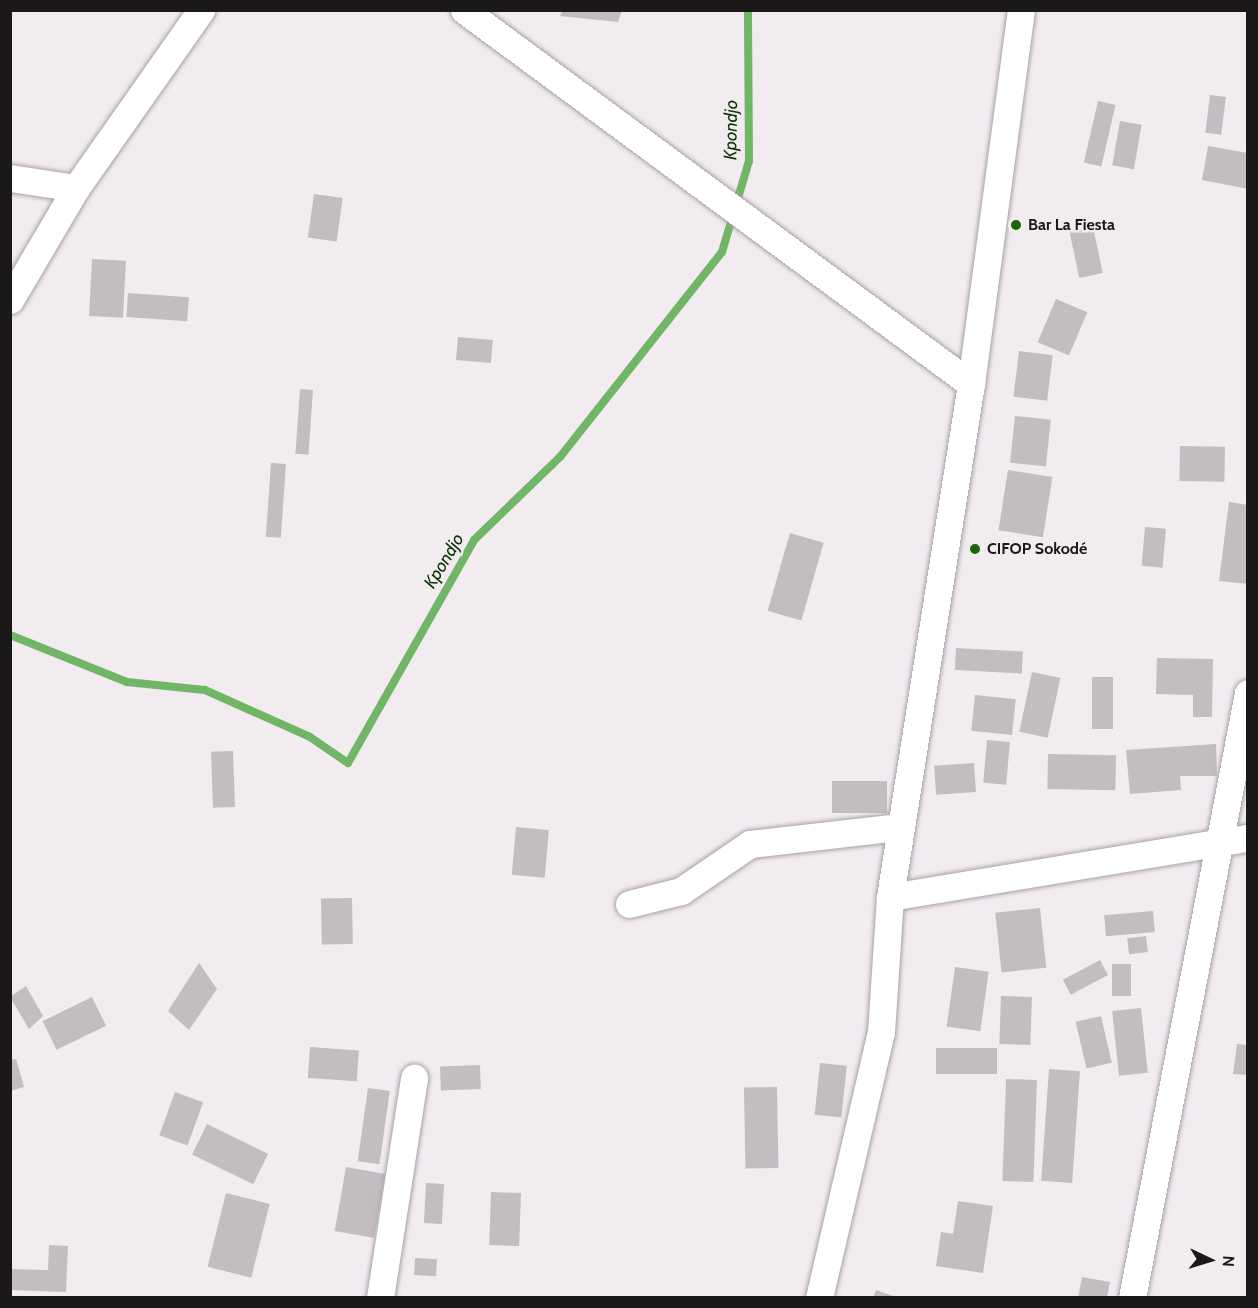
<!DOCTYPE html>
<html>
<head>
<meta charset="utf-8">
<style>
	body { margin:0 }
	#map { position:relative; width:1258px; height:1308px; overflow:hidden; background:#f2ebf0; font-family:Cabin,sans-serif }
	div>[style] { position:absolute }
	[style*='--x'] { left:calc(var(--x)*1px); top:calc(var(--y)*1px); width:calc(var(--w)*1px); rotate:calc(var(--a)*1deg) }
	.stream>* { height:8px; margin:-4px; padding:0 4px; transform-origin:4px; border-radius:4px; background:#71b566 }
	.building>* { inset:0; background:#c3bdc2; transform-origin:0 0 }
	.roads { filter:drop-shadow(0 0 2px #a7a1a6) drop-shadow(0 0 2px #a7a1a6) }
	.street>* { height:27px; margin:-13.5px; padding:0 13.5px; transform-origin:13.5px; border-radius:13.5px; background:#fff }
	.dots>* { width:16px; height:16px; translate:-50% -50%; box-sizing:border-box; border:3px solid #f2ebf0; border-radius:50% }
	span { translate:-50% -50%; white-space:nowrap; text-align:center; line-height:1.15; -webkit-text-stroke:5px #f2ebf0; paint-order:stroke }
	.poi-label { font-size:16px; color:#1b181a; font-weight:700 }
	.left { translate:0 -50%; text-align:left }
	.water-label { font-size:18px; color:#053500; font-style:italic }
	.frame { position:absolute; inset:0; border:12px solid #1b181a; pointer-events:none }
	.north { position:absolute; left:1180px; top:1230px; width:60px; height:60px; -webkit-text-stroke:4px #f2ebf0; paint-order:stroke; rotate:94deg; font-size:16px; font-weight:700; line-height:24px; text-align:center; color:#1b181a }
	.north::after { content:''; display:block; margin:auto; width:21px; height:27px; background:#1b181a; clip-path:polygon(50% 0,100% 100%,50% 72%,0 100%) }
</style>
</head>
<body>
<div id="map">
	<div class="stream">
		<i style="--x:10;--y:635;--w:126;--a:21.9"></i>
		<i style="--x:127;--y:682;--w:78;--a:5.9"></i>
		<i style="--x:205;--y:690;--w:115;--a:24.1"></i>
		<i style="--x:310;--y:737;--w:46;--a:34.4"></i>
		<i style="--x:348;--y:763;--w:256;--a:-60.5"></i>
		<i style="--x:474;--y:540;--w:120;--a:-44"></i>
		<i style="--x:560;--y:457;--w:261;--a:-51.7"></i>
		<i style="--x:722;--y:252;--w:95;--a:-73.5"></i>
		<i style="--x:749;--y:161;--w:151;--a:-90.4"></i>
	</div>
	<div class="building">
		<i style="clip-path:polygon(563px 10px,622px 10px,618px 22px,560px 16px)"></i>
		<i style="left:1210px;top:95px;width:16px;height:38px;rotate:7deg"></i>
		<i style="left:1098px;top:101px;width:18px;height:63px;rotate:13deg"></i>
		<i style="left:1120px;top:121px;width:22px;height:45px;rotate:10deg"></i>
		<i style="clip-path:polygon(1208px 146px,1248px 153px,1248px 189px,1202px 180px)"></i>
		<i style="left:314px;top:194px;width:29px;height:44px;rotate:8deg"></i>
		<i style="left:1093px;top:227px;width:47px;height:24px;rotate:78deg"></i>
		<i style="left:92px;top:259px;width:34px;height:57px;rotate:3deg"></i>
		<i style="left:128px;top:293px;width:61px;height:24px;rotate:4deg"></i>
		<i style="left:1056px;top:299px;width:34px;height:47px;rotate:23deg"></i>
		<i style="left:458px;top:337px;width:35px;height:23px;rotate:5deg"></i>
		<i style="left:1019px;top:351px;width:34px;height:46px;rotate:7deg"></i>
		<i style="left:300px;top:389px;width:13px;height:65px;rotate:4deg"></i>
		<i style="left:1015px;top:416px;width:36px;height:47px;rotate:6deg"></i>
		<i style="left:1180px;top:446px;width:45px;height:35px;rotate:1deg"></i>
		<i style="left:271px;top:463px;width:15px;height:74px;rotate:4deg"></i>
		<i style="left:1008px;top:470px;width:45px;height:61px;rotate:9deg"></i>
		<i style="clip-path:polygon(1229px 502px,1248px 505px,1248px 584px,1219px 581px)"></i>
		<i style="left:1145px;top:527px;width:21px;height:39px;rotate:5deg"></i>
		<i style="left:790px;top:533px;width:35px;height:81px;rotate:16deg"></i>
		<i style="left:956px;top:648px;width:67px;height:22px;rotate:3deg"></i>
		<i style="clip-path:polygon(1157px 658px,1213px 659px,1212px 717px,1193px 717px,1193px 695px,1156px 694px)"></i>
		<i style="left:1032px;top:672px;width:29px;height:61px;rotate:12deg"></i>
		<i style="left:1092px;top:677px;width:21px;height:52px"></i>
		<i style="left:975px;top:695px;width:41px;height:36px;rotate:6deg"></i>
		<i style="left:987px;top:740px;width:23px;height:43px;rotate:5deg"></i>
		<i style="clip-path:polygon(1216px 744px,1217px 776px,1180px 776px,1181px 790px,1130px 794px,1126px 750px)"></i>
		<i style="left:233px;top:751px;width:56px;height:22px;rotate:88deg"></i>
		<i style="left:1048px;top:754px;width:68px;height:35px;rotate:1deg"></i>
		<i style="left:974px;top:763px;width:29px;height:40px;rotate:86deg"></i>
		<i style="left:887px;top:781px;width:32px;height:55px;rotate:90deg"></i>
		<i style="left:516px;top:827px;width:33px;height:48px;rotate:5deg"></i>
		<i style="left:352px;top:898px;width:46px;height:31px;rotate:89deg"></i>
		<i style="left:1040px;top:908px;width:60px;height:45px;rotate:84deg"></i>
		<i style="left:1153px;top:911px;width:21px;height:49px;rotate:85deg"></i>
		<i style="left:1146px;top:936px;width:16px;height:19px;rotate:83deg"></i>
		<i style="left:1100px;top:960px;width:17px;height:42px;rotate:62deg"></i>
		<i style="clip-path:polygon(199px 963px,217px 989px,189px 1030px,168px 1011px)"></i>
		<i style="left:1112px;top:964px;width:19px;height:32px"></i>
		<i style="left:955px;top:967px;width:34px;height:60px;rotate:8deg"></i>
		<i style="clip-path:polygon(26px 986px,43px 1016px,29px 1029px,10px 997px)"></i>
		<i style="left:1001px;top:996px;width:31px;height:48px;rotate:2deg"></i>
		<i style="left:92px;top:997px;width:32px;height:55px;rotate:64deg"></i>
		<i style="left:1141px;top:1008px;width:65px;height:29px;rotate:84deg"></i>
		<i style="left:1101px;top:1016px;width:48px;height:26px;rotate:77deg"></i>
		<i style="clip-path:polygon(1237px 1044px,1248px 1045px,1248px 1075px,1233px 1074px)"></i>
		<i style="left:310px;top:1047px;width:49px;height:31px;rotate:4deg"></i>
		<i style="left:997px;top:1048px;width:26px;height:61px;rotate:90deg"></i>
		<i style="clip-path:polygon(16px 1059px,24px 1087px,10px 1091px,10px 1060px)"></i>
		<i style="left:820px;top:1063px;width:27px;height:52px;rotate:6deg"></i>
		<i style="left:480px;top:1065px;width:24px;height:40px;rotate:88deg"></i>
		<i style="left:1049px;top:1069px;width:31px;height:112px;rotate:4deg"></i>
		<i style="left:1006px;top:1079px;width:31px;height:102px;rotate:2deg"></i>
		<i style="left:777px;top:1087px;width:81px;height:33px;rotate:89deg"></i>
		<i style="left:368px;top:1088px;width:22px;height:74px;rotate:8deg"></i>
		<i style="left:175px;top:1092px;width:30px;height:46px;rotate:20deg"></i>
		<i style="left:207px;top:1124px;width:68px;height:34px;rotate:26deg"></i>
		<i style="left:346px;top:1167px;width:40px;height:65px;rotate:10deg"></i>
		<i style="left:426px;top:1183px;width:18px;height:40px;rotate:3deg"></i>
		<i style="left:491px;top:1192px;width:30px;height:53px;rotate:2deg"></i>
		<i style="left:226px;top:1193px;width:45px;height:76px;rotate:14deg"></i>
		<i style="clip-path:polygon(958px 1201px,993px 1206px,983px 1273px,936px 1266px,941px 1232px,953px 1234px)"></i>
		<i style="clip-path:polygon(49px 1245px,68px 1246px,66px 1292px,10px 1290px,10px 1269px,48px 1270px)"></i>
		<i style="left:415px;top:1258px;width:22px;height:17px;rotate:3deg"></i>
		<i style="clip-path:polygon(1082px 1277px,1110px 1282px,1107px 1298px,1078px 1298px)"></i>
		<i style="clip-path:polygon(876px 1290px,896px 1297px,896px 1298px,873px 1298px)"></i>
	</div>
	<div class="roads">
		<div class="street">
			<i style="--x:464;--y:10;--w:630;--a:36.42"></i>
			<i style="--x:10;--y:178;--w:67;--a:8.6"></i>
			<i style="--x:76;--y:188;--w:218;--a:-54.9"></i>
			<i style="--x:10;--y:300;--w:130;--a:-59.5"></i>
			<i style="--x:890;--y:897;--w:363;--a:-9.4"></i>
			<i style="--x:629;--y:904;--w:54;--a:-14"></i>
			<i style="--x:681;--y:891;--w:83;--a:-34.3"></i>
			<i style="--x:750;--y:844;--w:151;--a:-6.5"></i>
			<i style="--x:380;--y:1298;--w:223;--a:-81.2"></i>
			<i style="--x:819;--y:1298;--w:273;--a:-76.9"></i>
			<i style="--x:881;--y:1032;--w:135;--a:-86.2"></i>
			<i style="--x:890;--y:897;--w:519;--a:-81.03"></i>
			<i style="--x:971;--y:384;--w:377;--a:-82.4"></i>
			<i style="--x:1132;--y:1298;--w:616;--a:-79.15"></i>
		</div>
	</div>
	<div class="dots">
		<i style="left:1016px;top:225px;background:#196808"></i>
		<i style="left:975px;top:549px;background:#196808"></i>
	</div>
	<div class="poi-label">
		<span class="left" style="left:1028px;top:225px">Bar La Fiesta</span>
		<span class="left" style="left:987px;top:549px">CIFOP Sokodé</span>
	</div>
	<div class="water-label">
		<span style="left:731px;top:130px;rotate:-89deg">Kpondjo</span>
		<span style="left:444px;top:561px;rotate:-59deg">Kpondjo</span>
	</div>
	<div class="frame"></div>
	<div class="north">N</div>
</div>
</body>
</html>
